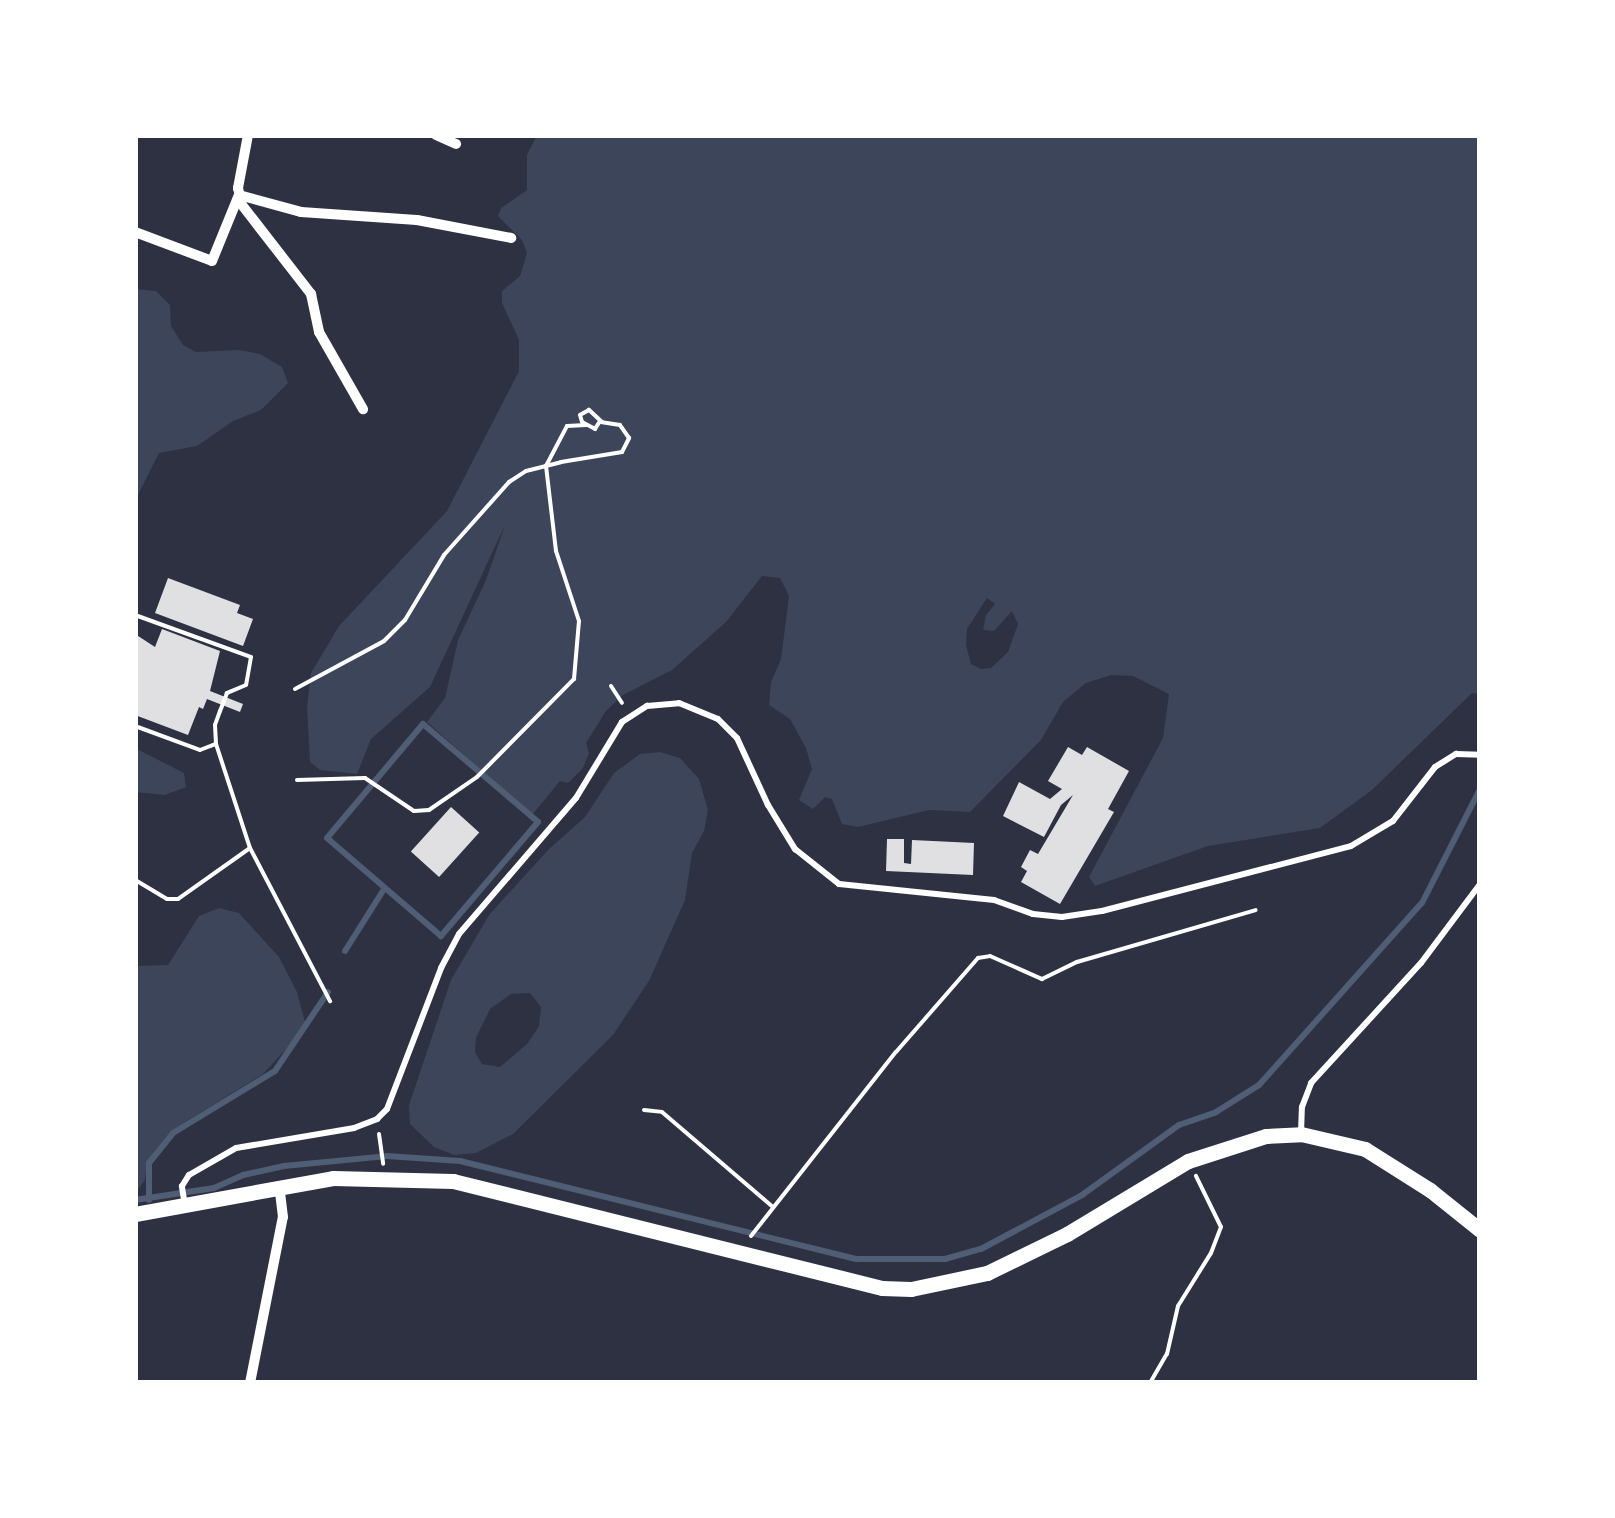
<!DOCTYPE html>
<html>
<head>
<meta charset="utf-8">
<style>
	body { margin:0 }
	#map { position:relative; width:1615px; height:1518px; overflow:hidden; background:#2d3142; font-family:Jost,sans-serif }
	div>[style] { position:absolute }
	[style*='--x'] { left:calc(var(--x)*1px); top:calc(var(--y)*1px); width:calc(var(--w)*1px); rotate:calc(var(--a)*1deg) }
	.green>* { inset:0; background:#3c4559 }
	.stream>* { height:6px; margin:-3px; padding:0 3px; transform-origin:3px; border-radius:3px; background:#4f5d75 }
	.building>* { inset:0; background:#e0e0e3; transform-origin:0 0 }
	.path>* { height:4px; margin:-2px; padding:0 2px; transform-origin:2px; border-radius:2px; background:#fff }
	.service>* { height:6px; margin:-3px; padding:0 3px; transform-origin:3px; border-radius:3px; background:#fff }
	.minor>* { height:10px; margin:-5px; padding:0 5px; transform-origin:5px; border-radius:5px; background:#fff }
	.secondary>* { height:15px; margin:-7.5px; padding:0 7.5px; transform-origin:7.5px; border-radius:7.5px; background:#fff }
	span { translate:-50% -50%; white-space:nowrap; text-align:center; line-height:1.15; -webkit-text-stroke:10px #fff; paint-order:stroke }
	.frame { position:absolute; inset:0; border:138px solid #fff; pointer-events:none }
</style>
</head>
<body>
<div id="map">
	<div class="green">
		<i style="clip-path:polygon(evenodd,537px 135px,1480px 135px,1480px 694px,1472px 693px,1372px 790px,1320px 828px,1208px 846px,1095px 886px,1089px 877px,1163px 738px,1169px 694px,1133px 676px,1111px 675px,1086px 683px,1063px 702px,1041px 740px,970px 812px,929px 810px,858px 827px,842px 824px,832px 799px,825px 797px,813px 809px,799px 800px,812px 769px,806px 748px,790px 719px,769px 705px,771px 682px,781px 659px,789px 596px,780px 578px,762px 576px,726px 622px,672px 670px,623px 695px,606px 711px,586px 743px,589px 753px,583px 768px,568px 783px,560px 781px,532px 815px,427px 722px,445px 698px,458px 640px,486px 580px,505px 525px,430px 687px,371px 739px,357px 774px,320px 770px,310px 762px,307px 707px,311px 673px,339px 626px,447px 511px,519px 371px,519px 340px,502px 303px,502px 291px,520px 276px,527px 253px,522px 240px,498px 216px,501px 208px,527px 190px,527px 155px,537px 135px,987px 598px,995px 604px,986px 615px,983px 630px,994px 631px,1012px 611px,1018px 624px,1008px 652px,991px 668px,981px 669px,971px 664px,966px 645px,967px 629px,987px 598px)"></i>
		<i style="clip-path:polygon(135px 289px,156px 291px,170px 305px,171px 326px,183px 345px,196px 352px,239px 350px,260px 354px,282px 367px,288px 383px,261px 410px,233px 421px,197px 446px,159px 453px,135px 501px)"></i>
		<i style="clip-path:polygon(135px 748px,184px 773px,186px 787px,165px 795px,135px 792px)"></i>
		<i style="clip-path:polygon(evenodd,660px 752px,680px 758px,699px 779px,708px 810px,704px 831px,692px 853px,685px 900px,649px 981px,613px 1035px,513px 1134px,476px 1153px,454px 1155px,434px 1147px,410px 1124px,409px 1105px,451px 980px,489px 915px,548px 850px,585px 817px,614px 773px,640px 754px,660px 752px,530px 993px,541px 1007px,539px 1026px,527px 1044px,500px 1067px,482px 1064px,475px 1052px,476px 1038px,490px 1009px,511px 994px,530px 993px)"></i>
		<i style="clip-path:polygon(219px 908px,239px 913px,279px 957px,297px 992px,305px 1022px,297px 1037px,263px 1074px,185px 1122px,159px 1146px,147px 1162px,145px 1180px,135px 1193px,135px 966px,168px 965px,199px 916px)"></i>
	</div>
	<div class="stream">
		<i style="--x:423;--y:724;--w:151;--a:40.4"></i>
		<i style="--x:538;--y:822;--w:150;--a:130.4"></i>
		<i style="--x:441;--y:936;--w:150;--a:-139.3"></i>
		<i style="--x:327;--y:838;--w:149;--a:-49.9"></i>
		<i style="--x:345;--y:951;--w:73;--a:-57.8"></i>
		<i style="--x:135;--y:1200;--w:80;--a:-8.6"></i>
		<i style="--x:214;--y:1188;--w:32;--a:-24"></i>
		<i style="--x:243;--y:1175;--w:42;--a:-12.4"></i>
		<i style="--x:284;--y:1166;--w:103;--a:-5.5"></i>
		<i style="--x:387;--y:1156;--w:73;--a:3.9"></i>
		<i style="--x:460;--y:1161;--w:409;--a:13.9"></i>
		<i style="--x:857;--y:1259;--w:88;--a:0"></i>
		<i style="--x:945;--y:1259;--w:37;--a:-16"></i>
		<i style="--x:981;--y:1249;--w:115;--a:-28.1"></i>
		<i style="--x:1082;--y:1195;--w:120;--a:-35.8"></i>
		<i style="--x:1179;--y:1125;--w:39;--a:-19"></i>
		<i style="--x:1216;--y:1112;--w:51;--a:-32.1"></i>
		<i style="--x:1259;--y:1085;--w:244;--a:-48.2"></i>
		<i style="--x:1422;--y:903;--w:128;--a:-63"></i>
		<i style="--x:149;--y:1200;--w:37;--a:-90"></i>
		<i style="--x:149;--y:1163;--w:38;--a:-51"></i>
		<i style="--x:173;--y:1133;--w:119;--a:-31.3"></i>
		<i style="--x:275;--y:1071;--w:95;--a:-56.1"></i>
	</div>
	<div class="building">
		<i style="clip-path:polygon(168px 578px,240px 605px,237px 613px,253px 619px,243px 646px,155px 613px)"></i>
		<i style="clip-path:polygon(162px 629px,220px 651px,210px 691px,243px 704px,240px 712px,207px 699px,203px 709px,199px 707px,188px 735px,135px 715px,135px 634px,155px 647px)"></i>
		<i style="clip-path:polygon(1068px 747px,1082px 755px,1087px 747px,1129px 771px,1108px 809px,1114px 812px,1060px 904px,1021px 882px,1027px 871px,1021px 867px,1030px 850px,1038px 854px,1073px 795px,1061px 805px,1044px 837px,1003px 816px,1019px 782px,1050px 799px,1062px 789px,1048px 781px)"></i>
		<i style="left:451px;top:807px;width:38px;height:60px;rotate:42deg"></i>
		<i style="clip-path:polygon(887px 839px,904px 839px,904px 863px,911px 864px,912px 840px,974px 843px,973px 875px,886px 871px)"></i>
	</div>
	<div class="path">
		<i style="--x:135;--y:615;--w:123;--a:19.9"></i>
		<i style="--x:251;--y:657;--w:28;--a:100"></i>
		<i style="--x:246;--y:685;--w:21;--a:157"></i>
		<i style="--x:227;--y:693;--w:19;--a:111"></i>
		<i style="--x:220;--y:711;--w:15;--a:110"></i>
		<i style="--x:215;--y:725;--w:19;--a:87"></i>
		<i style="--x:611;--y:686;--w:20;--a:57"></i>
		<i style="--x:295;--y:689;--w:101;--a:-28.3"></i>
		<i style="--x:384;--y:641;--w:30;--a:-45"></i>
		<i style="--x:405;--y:620;--w:76;--a:-59"></i>
		<i style="--x:444;--y:555;--w:98;--a:-48.3"></i>
		<i style="--x:509;--y:482;--w:20;--a:-33"></i>
		<i style="--x:526;--y:471;--w:36;--a:-14"></i>
		<i style="--x:561;--y:462;--w:62;--a:-9.3"></i>
		<i style="--x:622;--y:452;--w:16;--a:-63"></i>
		<i style="--x:629;--y:438;--w:16;--a:-125"></i>
		<i style="--x:620;--y:425;--w:18;--a:-171"></i>
		<i style="--x:602;--y:422;--w:18;--a:-137"></i>
		<i style="--x:589;--y:410;--w:10;--a:151"></i>
		<i style="--x:580;--y:415;--w:7;--a:74"></i>
		<i style="--x:582;--y:422;--w:15;--a:28"></i>
		<i style="--x:595;--y:429;--w:9;--a:-58"></i>
		<i style="--x:135;--y:726;--w:69;--a:20.3"></i>
		<i style="--x:200;--y:750;--w:17;--a:-21"></i>
		<i style="--x:216;--y:744;--w:109;--a:71.9"></i>
		<i style="--x:250;--y:848;--w:88;--a:144.7"></i>
		<i style="--x:178;--y:899;--w:11;--a:180"></i>
		<i style="--x:167;--y:899;--w:37;--a:-149"></i>
		<i style="--x:297;--y:780;--w:68;--a:-1.7"></i>
		<i style="--x:365;--y:778;--w:59;--a:34"></i>
		<i style="--x:414;--y:811;--w:15;--a:-4"></i>
		<i style="--x:429;--y:810;--w:58;--a:-34.5"></i>
		<i style="--x:477;--y:777;--w:138;--a:-45.3"></i>
		<i style="--x:574;--y:679;--w:58;--a:-85.1"></i>
		<i style="--x:579;--y:621;--w:74;--a:-108.2"></i>
		<i style="--x:556;--y:551;--w:86;--a:-96.7"></i>
		<i style="--x:546;--y:466;--w:45;--a:-62.3"></i>
		<i style="--x:567;--y:426;--w:19;--a:-3"></i>
		<i style="--x:250;--y:848;--w:173;--a:62.4"></i>
		<i style="--x:644;--y:1110;--w:18;--a:6"></i>
		<i style="--x:662;--y:1112;--w:146;--a:40.6"></i>
		<i style="--x:379;--y:1134;--w:30;--a:82"></i>
		<i style="--x:751;--y:1236;--w:234;--a:-51.8"></i>
		<i style="--x:896;--y:1052;--w:125;--a:-48.9"></i>
		<i style="--x:978;--y:958;--w:12;--a:-9"></i>
		<i style="--x:990;--y:956;--w:57;--a:23.9"></i>
		<i style="--x:1042;--y:979;--w:39;--a:-26"></i>
		<i style="--x:1077;--y:962;--w:186;--a:-16.2"></i>
		<i style="--x:1150;--y:1383;--w:34;--a:-60"></i>
		<i style="--x:1167;--y:1354;--w:49;--a:-77.1"></i>
		<i style="--x:1178;--y:1306;--w:62;--a:-58.1"></i>
		<i style="--x:1211;--y:1253;--w:28;--a:-69"></i>
		<i style="--x:1221;--y:1227;--w:57;--a:-116.1"></i>
	</div>
	<div class="service">
		<i style="--x:1301;--y:1133;--w:26;--a:-88"></i>
		<i style="--x:1302;--y:1107;--w:26;--a:-69"></i>
		<i style="--x:1311;--y:1083;--w:163;--a:-47.5"></i>
		<i style="--x:1421;--y:963;--w:99;--a:-53.2"></i>
		<i style="--x:185;--y:1206;--w:20;--a:-99"></i>
		<i style="--x:182;--y:1186;--w:13;--a:-58"></i>
		<i style="--x:189;--y:1175;--w:54;--a:-29.9"></i>
		<i style="--x:236;--y:1148;--w:120;--a:-9.6"></i>
		<i style="--x:354;--y:1128;--w:25;--a:-21"></i>
		<i style="--x:377;--y:1119;--w:14;--a:-45"></i>
		<i style="--x:387;--y:1109;--w:151;--a:-69"></i>
		<i style="--x:441;--y:968;--w:38;--a:-62"></i>
		<i style="--x:459;--y:934;--w:179;--a:-49.3"></i>
		<i style="--x:576;--y:798;--w:89;--a:-58.8"></i>
		<i style="--x:622;--y:722;--w:30;--a:-33"></i>
		<i style="--x:647;--y:706;--w:32;--a:-5"></i>
		<i style="--x:679;--y:703;--w:42;--a:22.3"></i>
		<i style="--x:718;--y:719;--w:27;--a:45"></i>
		<i style="--x:737;--y:738;--w:74;--a:65.2"></i>
		<i style="--x:768;--y:805;--w:52;--a:58.5"></i>
		<i style="--x:795;--y:849;--w:56;--a:38.5"></i>
		<i style="--x:839;--y:884;--w:156;--a:5.9"></i>
		<i style="--x:994;--y:900;--w:41;--a:19.7"></i>
		<i style="--x:1033;--y:914;--w:29;--a:6"></i>
		<i style="--x:1062;--y:917;--w:40;--a:-8.5"></i>
		<i style="--x:1102;--y:911;--w:257;--a:-14.6"></i>
		<i style="--x:1351;--y:846;--w:49;--a:-30.8"></i>
		<i style="--x:1393;--y:821;--w:68;--a:-52.1"></i>
		<i style="--x:1435;--y:767;--w:25;--a:-32"></i>
		<i style="--x:1456;--y:754;--w:24;--a:2"></i>
	</div>
	<div class="minor">
		<i style="--x:248;--y:135;--w:54;--a:100.7"></i>
		<i style="--x:238;--y:188;--w:17;--a:77"></i>
		<i style="--x:242;--y:205;--w:113;--a:52.2"></i>
		<i style="--x:311;--y:294;--w:39;--a:78"></i>
		<i style="--x:319;--y:332;--w:89;--a:60.3"></i>
		<i style="--x:436;--y:135;--w:22;--a:24"></i>
		<i style="--x:135;--y:232;--w:82;--a:20.6"></i>
		<i style="--x:212;--y:261;--w:71;--a:-67.8"></i>
		<i style="--x:239;--y:195;--w:64;--a:15.3"></i>
		<i style="--x:301;--y:212;--w:116;--a:3.9"></i>
		<i style="--x:417;--y:220;--w:96;--a:10.8"></i>
		<i style="--x:250;--y:1383;--w:169;--a:-78.8"></i>
		<i style="--x:283;--y:1217;--w:31;--a:-97"></i>
	</div>
	<div class="secondary">
		<i style="--x:135;--y:1214;--w:201;--a:-10.3"></i>
		<i style="--x:333;--y:1178;--w:120;--a:1.4"></i>
		<i style="--x:453;--y:1181;--w:442;--a:14"></i>
		<i style="--x:882;--y:1288;--w:29;--a:2"></i>
		<i style="--x:911;--y:1289;--w:78;--a:-11.9"></i>
		<i style="--x:987;--y:1273;--w:89;--a:-26"></i>
		<i style="--x:1067;--y:1234;--w:141;--a:-31.1"></i>
		<i style="--x:1188;--y:1161;--w:82;--a:-17.8"></i>
		<i style="--x:1266;--y:1136;--w:35;--a:-3"></i>
		<i style="--x:1301;--y:1134;--w:66;--a:13.2"></i>
		<i style="--x:1365;--y:1149;--w:77;--a:32.2"></i>
		<i style="--x:1430;--y:1190;--w:64;--a:38.7"></i>
	</div>
	<div class="frame"></div>
</div>
</body>
</html>
